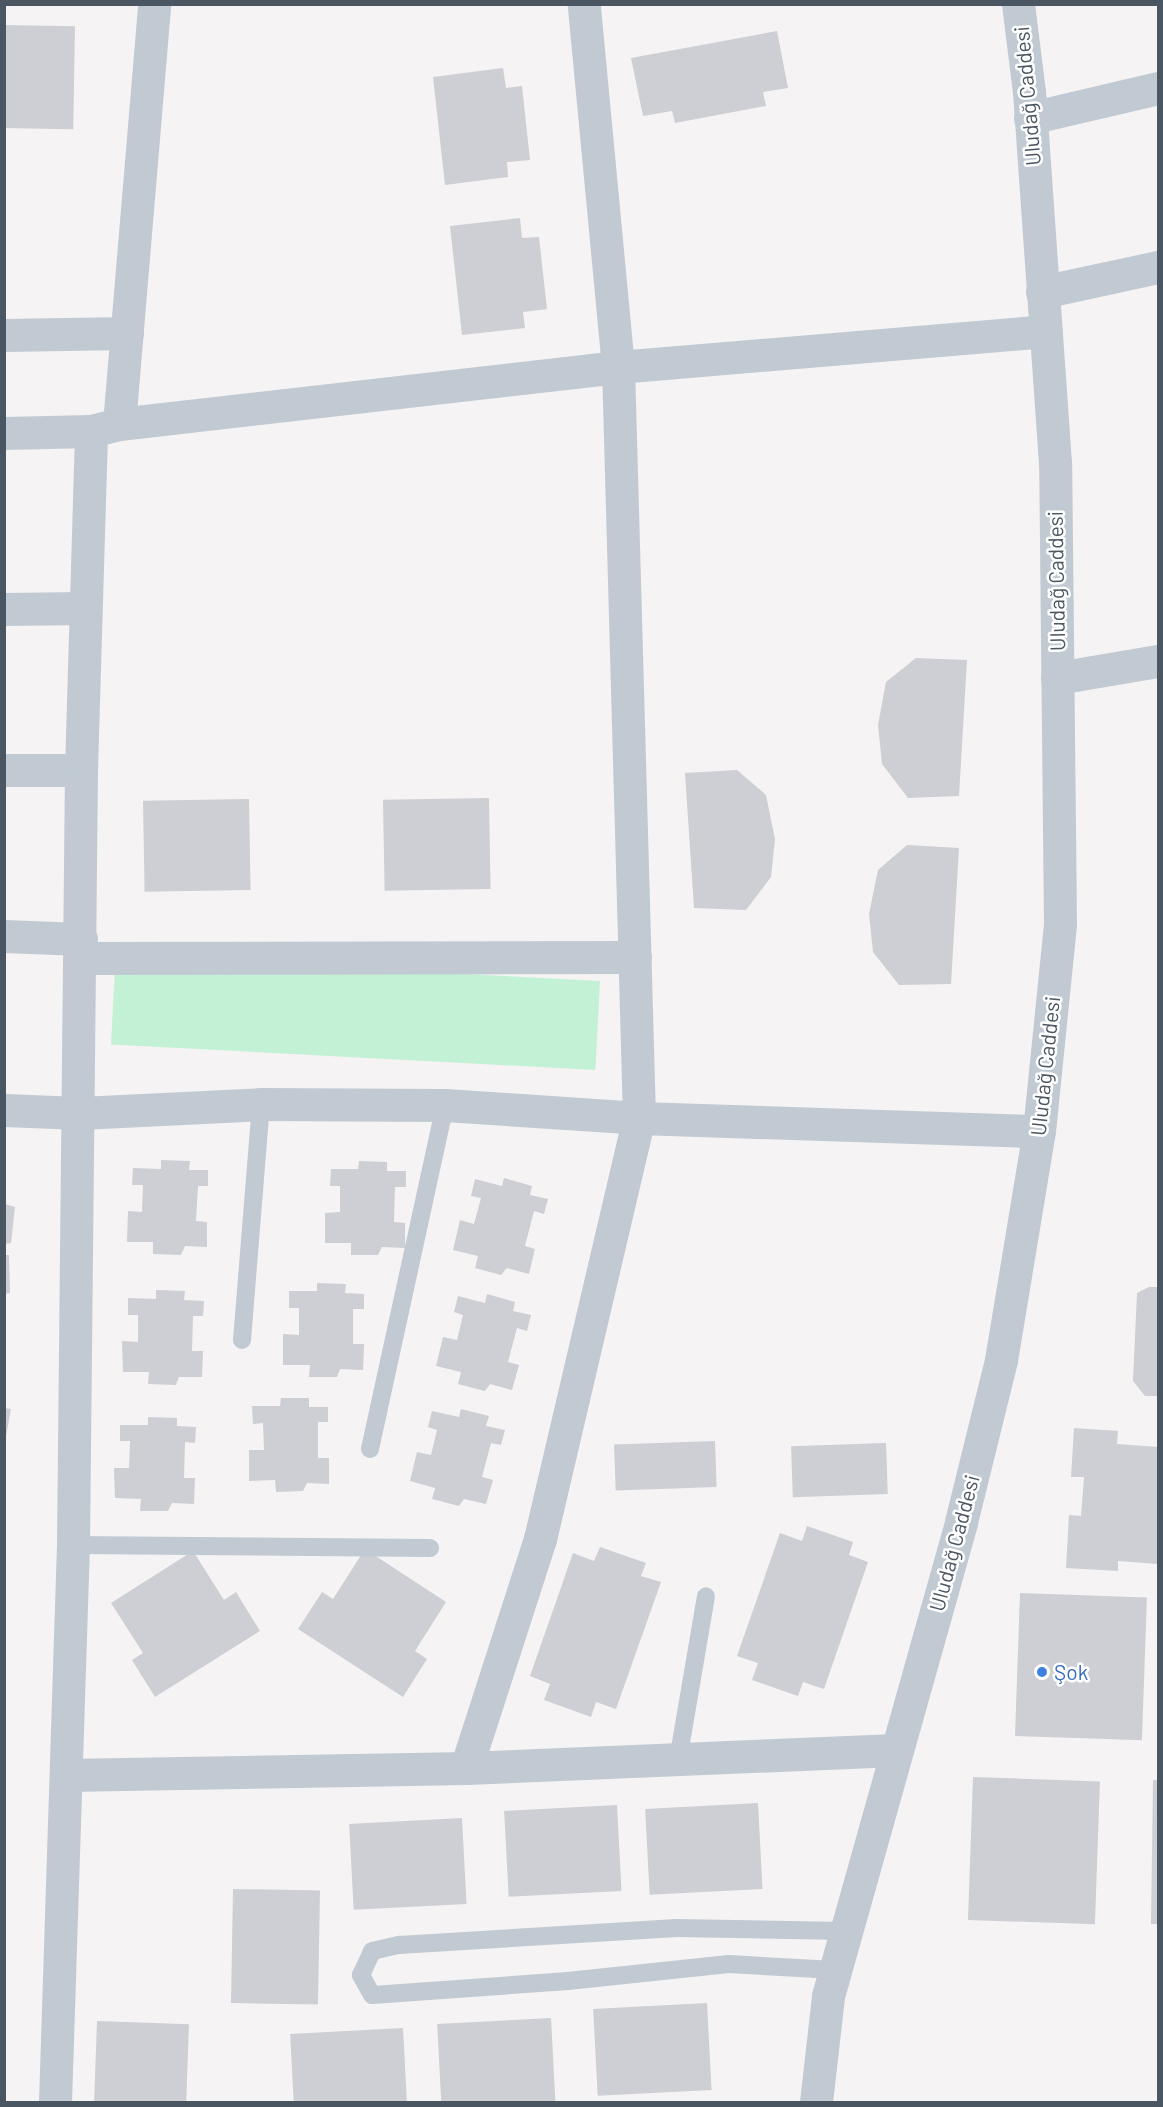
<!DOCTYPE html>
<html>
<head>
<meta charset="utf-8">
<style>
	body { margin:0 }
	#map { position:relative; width:1163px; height:2107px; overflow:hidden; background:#f5f3f3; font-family:Barlow,sans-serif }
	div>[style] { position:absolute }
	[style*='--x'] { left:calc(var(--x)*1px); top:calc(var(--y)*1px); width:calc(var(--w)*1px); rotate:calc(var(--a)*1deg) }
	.green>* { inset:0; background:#c3f1d5; transform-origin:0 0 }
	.building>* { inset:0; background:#cdcfd5; transform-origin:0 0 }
	.service>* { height:18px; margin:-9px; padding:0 9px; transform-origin:9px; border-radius:9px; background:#c1cad2 }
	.minor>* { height:33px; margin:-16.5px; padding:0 16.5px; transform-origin:16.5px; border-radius:16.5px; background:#c1cad2 }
	.tertiary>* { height:33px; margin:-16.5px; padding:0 16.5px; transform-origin:16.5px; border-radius:16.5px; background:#c1cad2 }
	.dots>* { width:16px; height:16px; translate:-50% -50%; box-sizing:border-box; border:3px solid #fff; border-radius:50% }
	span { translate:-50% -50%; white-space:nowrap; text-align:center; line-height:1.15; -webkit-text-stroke:5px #fff; paint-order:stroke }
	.street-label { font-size:21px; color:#4a5661 }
	.shop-label { font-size:21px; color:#366cbe }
	.left { translate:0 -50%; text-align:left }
	.frame { position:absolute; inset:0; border:6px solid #4a5661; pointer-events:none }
</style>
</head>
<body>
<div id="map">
	<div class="green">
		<i style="left:600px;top:981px;width:89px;height:485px;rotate:93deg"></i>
	</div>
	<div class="building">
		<i style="left:4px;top:25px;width:71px;height:103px;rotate:1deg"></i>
		<i style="clip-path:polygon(777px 31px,788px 88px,763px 92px,766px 106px,675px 123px,672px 111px,643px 116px,631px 58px)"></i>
		<i style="clip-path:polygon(503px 68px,506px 88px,522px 86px,530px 160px,507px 162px,508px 177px,445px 185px,433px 77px)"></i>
		<i style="clip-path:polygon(520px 218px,522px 238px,539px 237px,547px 309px,523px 312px,525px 328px,462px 335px,450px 226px)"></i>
		<i style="clip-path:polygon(916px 658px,967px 660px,959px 796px,908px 798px,882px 764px,878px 725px,886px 682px)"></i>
		<i style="clip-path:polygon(737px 770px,766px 795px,775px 839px,771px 877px,746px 910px,694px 908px,685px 773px)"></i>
		<i style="left:489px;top:798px;width:91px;height:106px;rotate:89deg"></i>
		<i style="left:249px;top:799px;width:91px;height:106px;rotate:89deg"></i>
		<i style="clip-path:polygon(907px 845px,959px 848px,951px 984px,899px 985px,873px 952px,869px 914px,878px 870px)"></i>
		<i style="clip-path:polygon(161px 1160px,190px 1161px,189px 1170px,208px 1170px,208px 1186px,198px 1186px,196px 1221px,207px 1222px,207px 1247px,185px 1246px,181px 1255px,153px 1254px,153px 1242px,127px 1242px,128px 1211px,142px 1212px,143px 1185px,132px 1185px,133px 1168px,161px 1169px)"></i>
		<i style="clip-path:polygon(359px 1161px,387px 1162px,387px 1171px,406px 1171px,406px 1187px,395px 1187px,394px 1222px,405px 1223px,405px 1248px,382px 1247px,378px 1255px,351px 1255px,351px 1243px,325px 1243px,325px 1213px,340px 1212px,340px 1186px,330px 1186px,331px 1169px,358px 1169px)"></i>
		<i style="clip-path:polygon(504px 1178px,532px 1186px,530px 1195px,548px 1199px,544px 1214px,534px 1211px,525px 1246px,535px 1249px,529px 1274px,507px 1268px,501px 1275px,475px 1268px,478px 1256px,453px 1250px,460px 1220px,474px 1224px,481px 1198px,471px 1196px,475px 1179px,502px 1186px)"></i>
		<i style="clip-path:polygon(5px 1204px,15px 1207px,11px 1243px,5px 1244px)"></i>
		<i style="clip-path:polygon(5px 1255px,9px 1255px,10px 1293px,5px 1294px)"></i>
		<i style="clip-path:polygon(317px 1283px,346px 1284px,345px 1293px,364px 1294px,364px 1309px,353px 1309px,353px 1344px,364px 1344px,363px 1370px,340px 1369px,337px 1377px,309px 1377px,310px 1365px,283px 1365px,283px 1334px,299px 1335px,299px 1308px,289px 1308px,289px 1291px,317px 1291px)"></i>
		<i style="clip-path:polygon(1149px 1287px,1158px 1287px,1158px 1396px,1145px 1396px,1133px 1381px,1137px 1293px)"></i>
		<i style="clip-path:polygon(156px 1290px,185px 1291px,184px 1300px,204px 1301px,203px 1316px,193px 1316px,192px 1351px,203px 1351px,202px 1377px,179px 1377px,176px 1385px,148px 1384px,149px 1372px,123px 1372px,122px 1341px,138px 1342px,138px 1315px,128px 1315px,128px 1298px,156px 1299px)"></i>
		<i style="clip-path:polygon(487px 1294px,515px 1302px,513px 1311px,531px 1315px,527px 1331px,517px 1328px,508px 1362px,519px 1365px,512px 1390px,490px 1384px,485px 1391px,458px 1384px,461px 1372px,436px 1366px,443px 1337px,457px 1340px,463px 1315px,454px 1312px,458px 1296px,485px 1303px)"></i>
		<i style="clip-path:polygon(281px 1398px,309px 1398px,309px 1407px,328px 1407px,328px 1422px,318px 1422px,318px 1458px,329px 1458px,329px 1484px,307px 1483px,303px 1491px,276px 1492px,275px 1480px,249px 1481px,249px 1450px,264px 1450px,263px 1423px,253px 1424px,252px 1406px,280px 1406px)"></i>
		<i style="clip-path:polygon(4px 1408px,11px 1409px,4px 1447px)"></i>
		<i style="clip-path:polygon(461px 1409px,489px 1416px,486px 1426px,505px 1430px,501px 1445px,491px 1443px,482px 1477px,493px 1480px,486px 1504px,464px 1499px,459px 1506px,432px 1499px,435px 1488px,410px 1481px,417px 1452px,431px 1455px,437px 1430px,428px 1427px,432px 1411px,459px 1417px)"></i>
		<i style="clip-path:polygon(148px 1417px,177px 1418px,177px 1426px,196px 1427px,195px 1443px,185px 1442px,184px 1478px,195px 1478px,194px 1504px,172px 1503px,168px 1511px,140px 1511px,141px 1499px,115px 1498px,114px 1468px,129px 1468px,130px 1441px,120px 1441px,120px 1425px,148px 1425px)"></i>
		<i style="clip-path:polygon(1074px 1428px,1118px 1431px,1117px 1444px,1158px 1447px,1158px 1564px,1118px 1561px,1118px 1571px,1066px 1568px,1069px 1515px,1081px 1516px,1084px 1477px,1071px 1477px)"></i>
		<i style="left:715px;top:1441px;width:46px;height:101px;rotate:88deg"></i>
		<i style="left:886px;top:1443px;width:51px;height:95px;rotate:88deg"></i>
		<i style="clip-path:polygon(807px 1526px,853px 1542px,849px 1555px,868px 1562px,824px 1689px,803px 1682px,798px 1696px,752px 1680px,758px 1663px,737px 1656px,780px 1533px,802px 1541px)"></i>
		<i style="clip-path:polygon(600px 1547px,646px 1563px,641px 1576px,661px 1582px,616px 1709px,596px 1702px,591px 1717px,544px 1700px,550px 1684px,530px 1676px,573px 1553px,594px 1561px)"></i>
		<i style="clip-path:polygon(365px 1549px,446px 1602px,415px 1651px,427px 1659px,403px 1697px,298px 1629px,322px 1592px,333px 1599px)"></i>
		<i style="clip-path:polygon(193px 1551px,224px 1600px,236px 1592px,260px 1631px,155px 1697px,132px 1660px,143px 1653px,111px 1603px)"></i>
		<i style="left:1020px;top:1593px;width:127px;height:143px;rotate:2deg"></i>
		<i style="left:973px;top:1777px;width:127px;height:143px;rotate:2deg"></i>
		<i style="clip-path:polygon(1153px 1780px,1158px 1780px,1158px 1924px,1151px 1924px)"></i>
		<i style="left:758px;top:1803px;width:86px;height:113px;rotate:87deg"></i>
		<i style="left:617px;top:1805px;width:86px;height:113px;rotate:87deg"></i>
		<i style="left:462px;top:1818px;width:86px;height:113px;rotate:87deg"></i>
		<i style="left:233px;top:1889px;width:87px;height:114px;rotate:1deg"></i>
		<i style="left:707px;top:2003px;width:87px;height:114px;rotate:87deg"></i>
		<i style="left:551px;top:2018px;width:84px;height:114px;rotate:87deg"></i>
		<i style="left:97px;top:2021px;width:92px;height:81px;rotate:2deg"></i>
		<i style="left:403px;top:2028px;width:74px;height:113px;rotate:87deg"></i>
	</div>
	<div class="service">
		<i style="--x:242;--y:1340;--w:237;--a:-85.4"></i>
		<i style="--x:370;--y:1449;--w:352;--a:-77.7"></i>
		<i style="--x:73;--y:1545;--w:357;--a:0.5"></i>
		<i style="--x:678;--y:1760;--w:166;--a:-80.3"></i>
		<i style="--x:835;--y:1970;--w:106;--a:-176.8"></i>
		<i style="--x:729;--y:1964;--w:162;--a:174"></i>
		<i style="--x:568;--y:1981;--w:196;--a:175.9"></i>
		<i style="--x:372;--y:1995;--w:23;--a:-119"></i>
		<i style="--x:361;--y:1975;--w:26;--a:-65"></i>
		<i style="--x:372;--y:1951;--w:28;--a:-13"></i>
		<i style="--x:399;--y:1945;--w:278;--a:-3.5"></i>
		<i style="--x:676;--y:1928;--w:170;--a:1"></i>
	</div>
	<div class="minor">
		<i style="--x:1030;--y:118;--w:131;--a:-13.2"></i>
		<i style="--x:1042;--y:292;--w:119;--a:-12.2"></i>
		<i style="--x:4;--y:335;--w:123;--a:-0.9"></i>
		<i style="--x:119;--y:424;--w:421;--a:-85.2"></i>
		<i style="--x:4;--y:433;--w:87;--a:-1.3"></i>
		<i style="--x:91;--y:431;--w:29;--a:-14"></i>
		<i style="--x:119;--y:424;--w:502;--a:-6.52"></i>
		<i style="--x:618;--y:367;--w:429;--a:-4.8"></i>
		<i style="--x:4;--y:609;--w:79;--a:-0.7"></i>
		<i style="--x:1057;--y:678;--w:102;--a:-9.6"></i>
		<i style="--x:4;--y:770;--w:77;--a:0"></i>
		<i style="--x:4;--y:936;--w:77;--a:2.2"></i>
		<i style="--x:81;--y:958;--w:554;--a:-0.1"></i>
		<i style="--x:4;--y:1110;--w:76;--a:2.3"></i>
		<i style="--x:80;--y:1113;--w:181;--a:-2.8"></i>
		<i style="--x:261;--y:1104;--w:184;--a:0.3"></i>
		<i style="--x:445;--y:1105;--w:194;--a:3.8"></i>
		<i style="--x:639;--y:1118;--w:400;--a:1.9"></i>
		<i style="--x:466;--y:1768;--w:241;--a:-72.1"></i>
		<i style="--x:540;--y:1539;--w:432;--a:-76.8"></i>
		<i style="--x:639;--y:1118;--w:751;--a:-91.6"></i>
		<i style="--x:618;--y:367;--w:365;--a:-95.4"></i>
		<i style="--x:66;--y:1775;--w:400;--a:-1"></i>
		<i style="--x:466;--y:1768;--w:431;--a:-2.4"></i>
		<i style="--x:55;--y:2102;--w:557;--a:-88.15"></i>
		<i style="--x:73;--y:1545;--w:775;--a:-89.41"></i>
		<i style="--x:81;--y:770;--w:339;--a:-88.3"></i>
	</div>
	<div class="tertiary">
		<i style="--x:816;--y:2102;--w:107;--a:-83.5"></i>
		<i style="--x:828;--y:1996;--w:492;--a:-74.3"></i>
		<i style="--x:961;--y:1522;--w:167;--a:-76.1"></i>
		<i style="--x:1001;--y:1360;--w:232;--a:-80.6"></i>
		<i style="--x:1039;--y:1131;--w:208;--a:-84.2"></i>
		<i style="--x:1060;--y:924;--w:461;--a:-90.6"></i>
		<i style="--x:1055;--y:463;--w:372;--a:-94"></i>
		<i style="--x:1029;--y:92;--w:89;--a:-97.1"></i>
	</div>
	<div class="dots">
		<i style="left:1042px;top:1672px;background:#3f7fe0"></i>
	</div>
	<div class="street-label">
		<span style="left:1027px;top:96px;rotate:-95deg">Uludağ Caddesi</span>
		<span style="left:1056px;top:581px;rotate:-91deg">Uludağ Caddesi</span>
		<span style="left:1045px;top:1066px;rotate:-84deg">Uludağ Caddesi</span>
		<span style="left:954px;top:1543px;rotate:-75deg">Uludağ Caddesi</span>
	</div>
	<div class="shop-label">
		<span class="left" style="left:1054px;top:1672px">Şok</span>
	</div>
	<div class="frame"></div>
</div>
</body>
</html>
